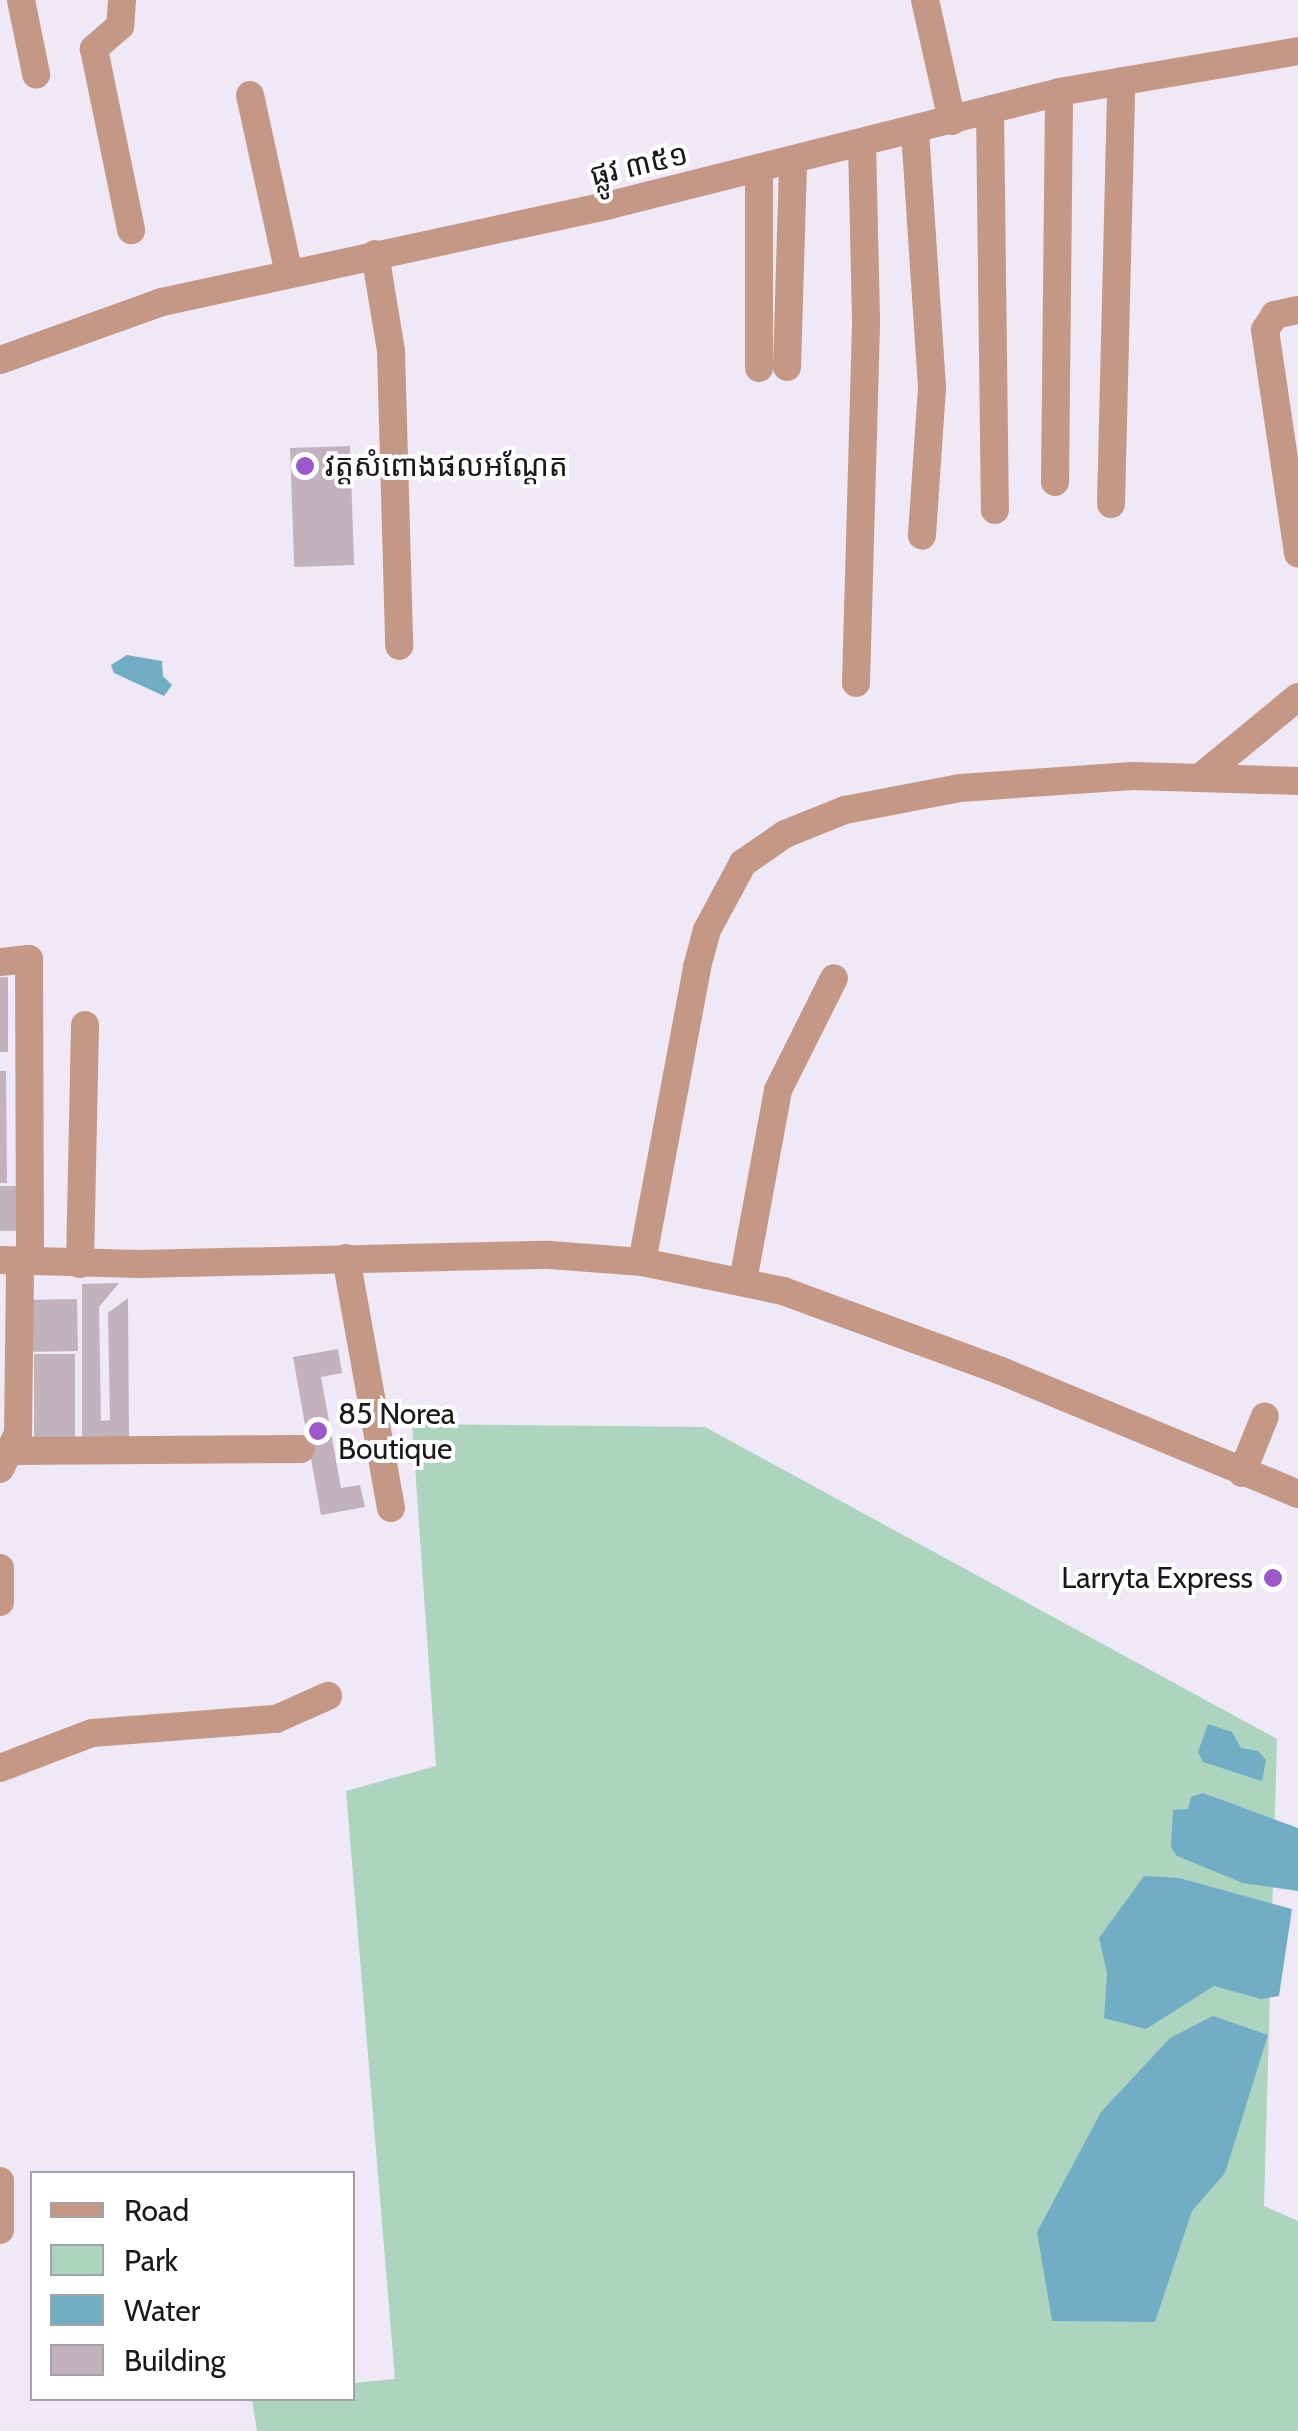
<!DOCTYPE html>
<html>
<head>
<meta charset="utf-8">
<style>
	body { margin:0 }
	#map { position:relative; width:1298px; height:2431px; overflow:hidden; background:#eee8f7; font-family:Cabin,"Noto Sans Khmer",sans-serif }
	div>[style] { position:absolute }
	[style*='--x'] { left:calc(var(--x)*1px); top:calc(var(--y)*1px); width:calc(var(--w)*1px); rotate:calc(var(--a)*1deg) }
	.green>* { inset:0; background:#acd4be }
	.water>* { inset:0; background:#71aec5 }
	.building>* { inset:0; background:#c1b2bb; transform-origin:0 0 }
	.minor>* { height:28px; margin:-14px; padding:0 14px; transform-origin:14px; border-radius:14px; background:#c49885 }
	.dots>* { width:28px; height:28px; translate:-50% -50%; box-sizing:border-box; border:5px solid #fff; border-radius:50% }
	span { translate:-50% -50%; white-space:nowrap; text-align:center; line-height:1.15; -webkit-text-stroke:8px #fff; paint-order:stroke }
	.street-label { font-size:30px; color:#1a181d }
	.poi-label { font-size:30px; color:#1a181d }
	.left { translate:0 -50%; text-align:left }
	.right { translate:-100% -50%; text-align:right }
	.legend { position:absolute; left:30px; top:2171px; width:325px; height:230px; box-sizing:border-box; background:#fff; border:2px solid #a3a3a5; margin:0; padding:12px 18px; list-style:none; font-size:30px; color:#1a181d }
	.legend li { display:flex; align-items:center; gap:20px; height:50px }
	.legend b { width:50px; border:2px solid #a3a3a5 }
</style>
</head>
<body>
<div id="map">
	<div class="green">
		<i style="clip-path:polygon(412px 1424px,705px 1427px,1277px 1739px,1264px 2206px,1298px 2221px,1298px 2431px,257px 2431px,252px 2399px,352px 2398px,353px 2383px,395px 2379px,346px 1791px,436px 1766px)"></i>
	</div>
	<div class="water">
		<i style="clip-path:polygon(127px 655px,162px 661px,163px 676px,172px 685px,164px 696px,114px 673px,111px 665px)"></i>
		<i style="clip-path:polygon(1208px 1724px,1232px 1732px,1241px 1748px,1258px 1751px,1266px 1760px,1262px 1781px,1203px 1762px,1198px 1752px)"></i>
		<i style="clip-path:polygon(1203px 1793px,1298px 1828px,1298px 1891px,1243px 1883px,1177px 1856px,1171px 1847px,1173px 1810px,1188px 1809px,1191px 1797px)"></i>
		<i style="clip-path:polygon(1144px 1876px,1179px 1878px,1292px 1909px,1279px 1996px,1261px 1999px,1214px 1986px,1146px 2029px,1104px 2018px,1107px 1973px,1099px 1938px)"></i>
		<i style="clip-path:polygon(1213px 2016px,1268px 2035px,1225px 2173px,1192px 2211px,1155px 2322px,1052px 2321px,1037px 2232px,1101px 2112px,1170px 2038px)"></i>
	</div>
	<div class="building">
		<i style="left:350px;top:446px;width:119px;height:60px;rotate:88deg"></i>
		<i style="left:0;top:977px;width:8px;height:75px"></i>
		<i style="clip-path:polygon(0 1071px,6px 1071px,7px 1183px,0 1183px)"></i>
		<i style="left:0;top:1186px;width:17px;height:45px"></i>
		<i style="clip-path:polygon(119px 1283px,99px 1307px,101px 1421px,110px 1420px,108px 1313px,128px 1298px,129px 1437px,82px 1438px,82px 1284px)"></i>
		<i style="left:77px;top:1299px;width:52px;height:51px;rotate:89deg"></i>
		<i style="clip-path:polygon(338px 1349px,342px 1373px,321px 1377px,341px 1488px,360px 1485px,365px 1507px,321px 1515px,293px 1357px)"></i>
		<i style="left:34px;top:1354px;width:41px;height:87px"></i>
	</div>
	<div class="minor">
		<i style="--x:21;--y:0;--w:76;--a:78.5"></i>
		<i style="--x:122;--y:0;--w:26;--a:94"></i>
		<i style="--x:120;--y:26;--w:35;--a:139"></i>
		<i style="--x:94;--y:49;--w:185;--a:78.4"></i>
		<i style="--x:925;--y:0;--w:124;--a:77.4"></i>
		<i style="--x:250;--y:95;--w:183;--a:77.7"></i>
		<i style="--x:990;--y:110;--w:400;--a:89.3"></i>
		<i style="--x:915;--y:131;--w:258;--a:86.2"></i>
		<i style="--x:932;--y:388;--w:148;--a:93.9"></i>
		<i style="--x:375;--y:254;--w:98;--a:80.6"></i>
		<i style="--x:391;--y:351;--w:295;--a:88.4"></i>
		<i style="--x:1298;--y:310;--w:24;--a:168"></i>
		<i style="--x:1275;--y:315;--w:18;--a:124"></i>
		<i style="--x:1265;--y:330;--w:226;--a:81.6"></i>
		<i style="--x:0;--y:360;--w:172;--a:-19.7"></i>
		<i style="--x:162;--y:302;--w:458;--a:-12.2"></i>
		<i style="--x:610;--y:205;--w:463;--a:-14.1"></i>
		<i style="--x:1059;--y:92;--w:242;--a:-9.7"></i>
		<i style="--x:787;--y:367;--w:205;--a:-88.3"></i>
		<i style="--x:759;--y:368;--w:198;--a:-90"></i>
		<i style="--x:1055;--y:482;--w:390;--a:-89.4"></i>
		<i style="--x:1111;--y:504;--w:423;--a:-88.6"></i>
		<i style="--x:856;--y:683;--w:364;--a:-88.4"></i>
		<i style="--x:866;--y:319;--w:173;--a:-91.3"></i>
		<i style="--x:1203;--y:775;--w:123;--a:-39.4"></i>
		<i style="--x:0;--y:962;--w:29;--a:-6"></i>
		<i style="--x:29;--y:959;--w:302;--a:89.8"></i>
		<i style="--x:346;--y:1258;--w:254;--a:79.8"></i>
		<i style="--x:0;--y:1260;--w:139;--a:1.6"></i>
		<i style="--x:139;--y:1264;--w:411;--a:-1.3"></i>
		<i style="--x:550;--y:1255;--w:92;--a:4.4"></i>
		<i style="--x:642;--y:1262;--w:144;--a:11.6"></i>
		<i style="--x:783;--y:1291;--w:230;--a:20.1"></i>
		<i style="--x:999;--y:1370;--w:324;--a:22.5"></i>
		<i style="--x:642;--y:1262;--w:300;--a:-79.4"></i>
		<i style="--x:697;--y:967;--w:38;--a:-75"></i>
		<i style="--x:707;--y:930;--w:76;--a:-61.8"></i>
		<i style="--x:743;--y:863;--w:51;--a:-34.6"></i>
		<i style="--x:785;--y:834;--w:65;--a:-21.8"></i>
		<i style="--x:845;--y:810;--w:117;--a:-10.8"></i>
		<i style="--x:960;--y:788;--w:173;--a:-4"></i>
		<i style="--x:1133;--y:776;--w:165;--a:1.7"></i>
		<i style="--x:80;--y:1264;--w:239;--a:-88.8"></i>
		<i style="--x:743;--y:1281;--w:194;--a:-79.6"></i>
		<i style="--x:778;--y:1090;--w:125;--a:-63.4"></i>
		<i style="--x:10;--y:1451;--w:291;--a:-0.4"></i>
		<i style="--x:0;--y:1469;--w:39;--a:-63"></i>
		<i style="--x:18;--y:1434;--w:173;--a:-89.3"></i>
		<i style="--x:1242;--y:1473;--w:61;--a:-68"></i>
		<i style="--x:0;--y:1568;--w:34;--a:90"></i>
		<i style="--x:0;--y:1768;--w:98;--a:-20.8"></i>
		<i style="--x:92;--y:1733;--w:185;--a:-4.4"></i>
		<i style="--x:276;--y:1719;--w:57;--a:-23.9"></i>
		<i style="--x:0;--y:2181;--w:49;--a:90"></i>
	</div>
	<div class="dots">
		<i style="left:305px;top:466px;background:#9d58cc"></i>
		<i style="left:318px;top:1431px;background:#9d58cc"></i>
		<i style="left:1273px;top:1578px;background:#9d58cc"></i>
	</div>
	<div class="street-label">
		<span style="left:639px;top:165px;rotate:-13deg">ផ្លូវ ៣៥១</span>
	</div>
	<div class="poi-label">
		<span class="left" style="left:325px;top:466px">វត្តសំពោងផលអណ្តែត</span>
		<span class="left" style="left:338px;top:1431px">85 Norea<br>Boutique</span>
		<span class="right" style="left:1253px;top:1578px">Larryta Express</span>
	</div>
	<ul class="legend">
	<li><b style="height:12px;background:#c49885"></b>Road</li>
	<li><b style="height:28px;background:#acd4be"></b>Park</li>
	<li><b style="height:28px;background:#71aec5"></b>Water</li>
	<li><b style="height:28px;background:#c1b2bb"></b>Building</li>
	</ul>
</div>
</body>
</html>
